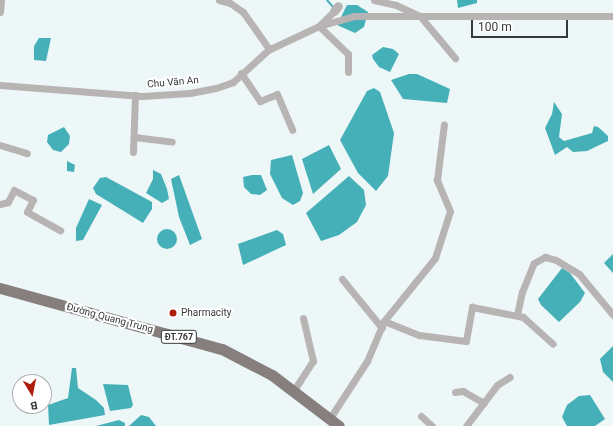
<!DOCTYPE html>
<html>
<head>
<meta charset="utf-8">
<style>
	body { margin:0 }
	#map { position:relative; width:613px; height:426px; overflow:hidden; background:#edf7f8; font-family:Roboto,sans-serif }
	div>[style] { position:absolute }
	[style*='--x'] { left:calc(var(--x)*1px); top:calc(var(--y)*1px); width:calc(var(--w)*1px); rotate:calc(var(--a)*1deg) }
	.water>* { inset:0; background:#46b0b8 }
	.round { border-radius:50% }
	.stream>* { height:2px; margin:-1px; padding:0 1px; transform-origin:1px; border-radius:1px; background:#46b0b8 }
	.minor>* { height:7px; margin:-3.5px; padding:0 3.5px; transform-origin:3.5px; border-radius:3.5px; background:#b9b4b4 }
	.tertiary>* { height:9px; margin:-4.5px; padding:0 4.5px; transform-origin:4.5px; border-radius:4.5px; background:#b9b4b4 }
	.primary>* { height:11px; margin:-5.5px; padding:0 5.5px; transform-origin:5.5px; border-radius:5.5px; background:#867f7d }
	.dots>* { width:11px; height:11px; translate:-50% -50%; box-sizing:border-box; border:2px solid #fff; border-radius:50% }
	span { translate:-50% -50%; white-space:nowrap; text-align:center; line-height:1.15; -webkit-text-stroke:4px #fff; paint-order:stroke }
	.shield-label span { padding:1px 3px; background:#fff; border:1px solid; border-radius:3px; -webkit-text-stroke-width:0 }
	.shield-label { font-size:9px; color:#363a3b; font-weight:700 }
	.street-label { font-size:10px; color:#363a3b }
	.poi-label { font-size:10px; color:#363a3b }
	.left { translate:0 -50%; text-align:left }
	.north { position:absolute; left:12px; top:374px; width:40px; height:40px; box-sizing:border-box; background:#fff; border:1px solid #afb0b1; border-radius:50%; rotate:170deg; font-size:11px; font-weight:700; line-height:16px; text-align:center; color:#363a3b }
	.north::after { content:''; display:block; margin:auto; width:14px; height:18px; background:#ad1e0c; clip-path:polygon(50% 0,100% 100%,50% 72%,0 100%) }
	.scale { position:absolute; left:471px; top:20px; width:97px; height:18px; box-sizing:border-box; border:2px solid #363a3b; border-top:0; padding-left:5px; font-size:12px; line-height:14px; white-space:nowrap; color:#363a3b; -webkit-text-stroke:3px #fff; paint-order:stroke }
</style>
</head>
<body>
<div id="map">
	<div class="water">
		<i style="clip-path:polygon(457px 0,477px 0,477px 3px,458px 8px)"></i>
		<i style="clip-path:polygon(347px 5px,357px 5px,368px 12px,364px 27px,355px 33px,337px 25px)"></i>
		<i style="clip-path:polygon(39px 38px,51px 38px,46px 61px,34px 60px,34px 46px)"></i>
		<i style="clip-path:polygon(383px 47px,393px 49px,399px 54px,390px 72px,379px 67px,373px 59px,372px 55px)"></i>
		<i style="clip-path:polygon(409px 74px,417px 74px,450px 89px,447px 103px,403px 99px,391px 80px)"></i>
		<i style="clip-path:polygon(374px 88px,380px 92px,394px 133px,388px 176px,376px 191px,358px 173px,340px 140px,367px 91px)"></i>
		<i style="clip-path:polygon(554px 102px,562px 114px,559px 137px,564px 141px,592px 133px,594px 126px,598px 127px,608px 136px,608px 141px,587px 151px,573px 152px,567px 147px,555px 155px,545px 128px,552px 114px)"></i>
		<i style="clip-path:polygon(64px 127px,70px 136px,69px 144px,61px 152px,53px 150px,47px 142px,48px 135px)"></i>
		<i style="clip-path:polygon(329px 145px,341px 169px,313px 194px,302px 159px)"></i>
		<i style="clip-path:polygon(292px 155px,303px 193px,300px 201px,293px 205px,282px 198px,270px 174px,271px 160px)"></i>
		<i style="clip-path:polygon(67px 161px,75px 165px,74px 172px,67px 171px)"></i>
		<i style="clip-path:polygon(153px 170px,161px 174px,167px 189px,169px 199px,162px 203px,146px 193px,153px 179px)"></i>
		<i style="clip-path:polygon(179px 175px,202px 239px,190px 245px,179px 217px,171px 179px)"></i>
		<i style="clip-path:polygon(252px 175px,261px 175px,267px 190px,260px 195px,251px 194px,244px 187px,243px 177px)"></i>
		<i style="clip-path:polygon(349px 176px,364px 190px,366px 205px,357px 222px,339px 235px,321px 241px,306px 213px)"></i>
		<i style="clip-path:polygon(106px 177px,152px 202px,152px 209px,143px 223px,96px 194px,93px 188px,100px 178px)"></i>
		<i style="clip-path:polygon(89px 199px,102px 205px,83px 240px,76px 241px,76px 228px)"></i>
		<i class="round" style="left:157px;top:229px;width:20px;height:20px"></i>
		<i style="clip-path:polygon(277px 230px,283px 234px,286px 245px,243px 265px,238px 244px)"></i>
		<i style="clip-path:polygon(613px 254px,613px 273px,604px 263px)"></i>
		<i style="clip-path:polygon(562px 268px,570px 273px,585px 293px,580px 302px,559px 322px,541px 305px,538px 299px)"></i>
		<i style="clip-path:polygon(613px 346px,613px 382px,603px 372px,600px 359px)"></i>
		<i style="clip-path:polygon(72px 368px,76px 368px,78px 388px,96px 400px,104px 408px,105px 415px,49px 425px,48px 405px,68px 398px)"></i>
		<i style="clip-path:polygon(103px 384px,128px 385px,133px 405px,131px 408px,110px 411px)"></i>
		<i style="clip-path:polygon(590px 395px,605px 419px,595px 426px,567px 426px,562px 417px,567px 405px,579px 396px)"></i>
		<i style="clip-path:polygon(141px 415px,149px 417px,156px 426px,129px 426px)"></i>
		<i style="clip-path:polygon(119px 420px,125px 423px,125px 426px,96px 426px)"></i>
	</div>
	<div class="stream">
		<i style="--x:327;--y:0;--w:11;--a:49"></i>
	</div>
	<div class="minor">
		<i style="--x:219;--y:0;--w:11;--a:15"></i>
		<i style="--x:230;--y:3;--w:16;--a:35"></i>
		<i style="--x:243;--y:12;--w:45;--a:54.9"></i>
		<i style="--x:374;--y:0;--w:23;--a:13"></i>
		<i style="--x:396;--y:5;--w:26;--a:25"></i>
		<i style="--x:420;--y:16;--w:55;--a:50.2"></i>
		<i style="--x:0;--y:12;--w:12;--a:-85"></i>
		<i style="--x:348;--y:72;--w:18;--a:-90"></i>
		<i style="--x:348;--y:54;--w:40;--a:-136"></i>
		<i style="--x:319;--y:26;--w:36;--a:-16"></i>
		<i style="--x:354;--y:16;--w:259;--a:0"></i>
		<i style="--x:241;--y:73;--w:34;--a:56"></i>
		<i style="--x:260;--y:101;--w:18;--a:-22"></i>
		<i style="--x:277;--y:94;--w:39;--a:67"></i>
		<i style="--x:0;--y:85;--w:142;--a:4.4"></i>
		<i style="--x:142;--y:96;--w:48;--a:-3.6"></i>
		<i style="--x:190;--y:93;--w:26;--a:-11"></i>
		<i style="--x:216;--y:88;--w:18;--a:-19"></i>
		<i style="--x:233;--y:82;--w:47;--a:-42.4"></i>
		<i style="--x:268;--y:50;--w:56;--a:-25.2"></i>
		<i style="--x:319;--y:26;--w:21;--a:-45"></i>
		<i style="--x:134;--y:137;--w:38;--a:7"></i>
		<i style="--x:0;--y:145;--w:28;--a:17"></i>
		<i style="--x:133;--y:152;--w:57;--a:-88"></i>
		<i style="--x:0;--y:204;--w:8;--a:-14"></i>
		<i style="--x:8;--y:202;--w:13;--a:-63"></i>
		<i style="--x:14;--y:190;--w:21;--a:28"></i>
		<i style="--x:33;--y:200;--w:13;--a:117"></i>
		<i style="--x:27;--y:212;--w:38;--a:29"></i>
		<i style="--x:342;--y:279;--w:63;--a:50.8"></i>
		<i style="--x:517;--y:315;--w:24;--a:-78"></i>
		<i style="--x:522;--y:292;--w:31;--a:-68"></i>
		<i style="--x:534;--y:263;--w:13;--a:-29"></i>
		<i style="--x:545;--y:257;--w:11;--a:15"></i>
		<i style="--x:556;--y:260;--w:27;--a:31"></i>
		<i style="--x:579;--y:274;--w:53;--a:50.3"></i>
		<i style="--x:384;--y:321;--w:38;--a:22"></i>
		<i style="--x:419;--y:335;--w:47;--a:7.3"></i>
		<i style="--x:466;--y:341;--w:35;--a:-80"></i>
		<i style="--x:472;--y:307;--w:52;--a:11.1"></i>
		<i style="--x:523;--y:317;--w:40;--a:42"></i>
		<i style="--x:294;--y:390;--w:35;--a:-57"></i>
		<i style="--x:313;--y:361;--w:44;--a:-103.1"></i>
		<i style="--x:455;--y:392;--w:8;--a:-7"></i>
		<i style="--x:463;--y:391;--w:24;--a:30"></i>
		<i style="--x:421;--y:416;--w:15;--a:42"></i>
		<i style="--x:330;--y:418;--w:68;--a:-57"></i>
		<i style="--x:367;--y:361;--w:43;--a:-67"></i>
		<i style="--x:384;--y:321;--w:81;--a:-51"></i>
		<i style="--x:435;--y:258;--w:49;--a:-72.3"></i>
		<i style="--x:450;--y:211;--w:34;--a:-113"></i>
		<i style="--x:437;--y:180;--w:56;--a:-82.9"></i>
		<i style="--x:466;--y:426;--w:51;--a:-52.9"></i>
		<i style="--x:497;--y:385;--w:15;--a:-32"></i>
	</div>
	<div class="tertiary">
		<i style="--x:334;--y:11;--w:6;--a:-51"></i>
	</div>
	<div class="primary">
		<i style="--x:0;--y:288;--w:230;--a:15.4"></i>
		<i style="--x:222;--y:349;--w:56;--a:27.5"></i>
		<i style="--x:272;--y:375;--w:84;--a:37.3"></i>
	</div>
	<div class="dots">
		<i style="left:173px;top:313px;background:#ad1e0c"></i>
	</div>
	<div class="shield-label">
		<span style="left:179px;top:337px">ĐT.767</span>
	</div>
	<div class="street-label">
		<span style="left:173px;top:82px;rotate:-5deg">Chu Văn An</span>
		<span style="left:110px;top:318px;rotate:15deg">Đường Quang Trung</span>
	</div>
	<div class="poi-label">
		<span class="left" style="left:181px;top:313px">Pharmacity</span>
	</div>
	<div class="north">B</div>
	<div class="scale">100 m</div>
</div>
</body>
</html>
